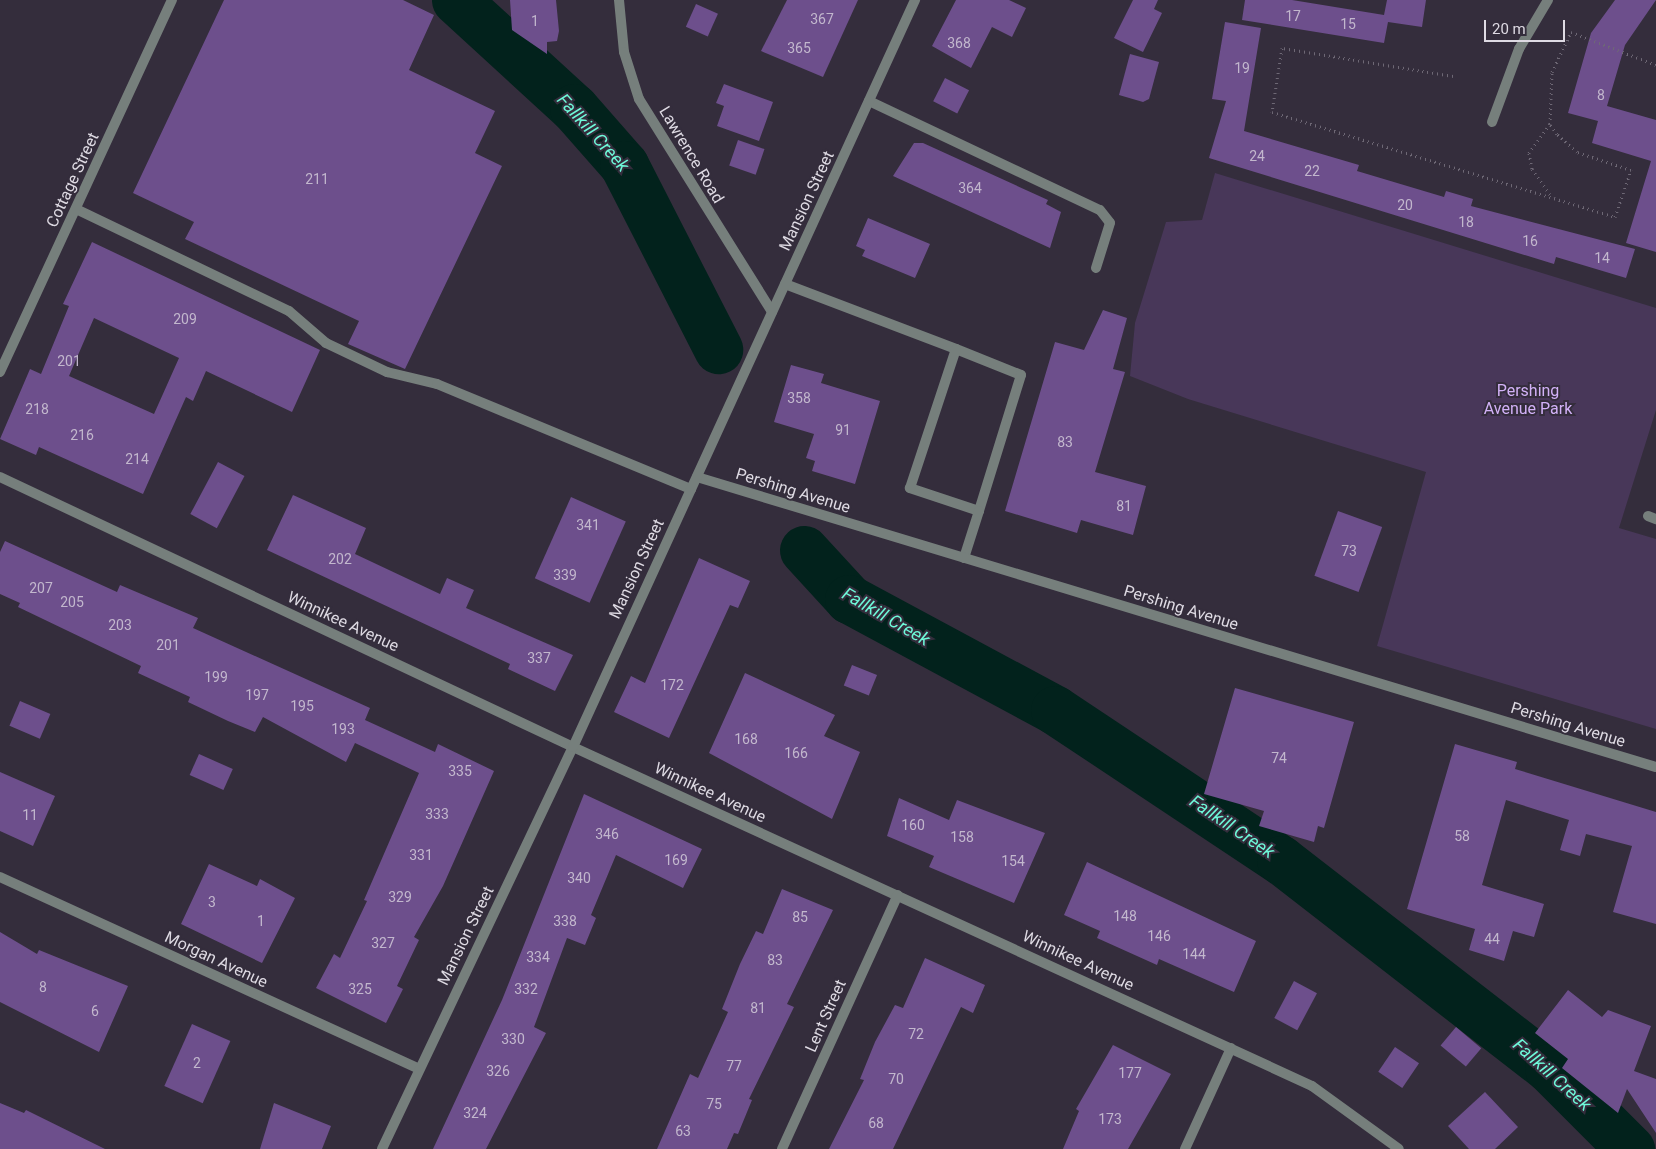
<!DOCTYPE html>
<html>
<head>
<meta charset="utf-8">
<style>
	body { margin:0 }
	#map { position:relative; width:1656px; height:1149px; overflow:hidden; background:#342d3c; font-family:Roboto,sans-serif }
	div>[style] { position:absolute }
	[style*='--x'] { left:calc(var(--x)*1px); top:calc(var(--y)*1px); width:calc(var(--w)*1px); rotate:calc(var(--a)*1deg) }
	.green>* { inset:0; background:#483759 }
	.river>* { height:49px; margin:-24.5px; padding:0 24.5px; transform-origin:24.5px; border-radius:24.5px; background:#02221c }
	.building>* { inset:0; background:#6d4f8c; transform-origin:0 0 }
	.path>* { height:3px; margin-top:-1.5px; transform-origin:0; background:repeating-linear-gradient(90deg,#6e6875 0 1px,transparent 0 5px) }
	.service>* { height:10px; margin:-5px; padding:0 5px; transform-origin:5px; border-radius:5px; background:#767f7c }
	.minor>* { height:10px; margin:-5px; padding:0 5px; transform-origin:5px; border-radius:5px; background:#767f7c }
	span { translate:-50% -50%; white-space:nowrap; text-align:center; line-height:1.15; -webkit-text-stroke:4px #342d3c; paint-order:stroke }
	.number-label { font-size:14px; color:#c2b7cd }
	.number-label span { -webkit-text-stroke-width:0 }
	.street-label { font-size:16px; color:#dedae3 }
	.park-label { font-size:16px; color:#d2b1f7 }
	.water-label { font-size:18px; color:#6ef9d9; font-style:italic }
	.scale { position:absolute; left:1484px; top:20px; width:81px; height:22px; box-sizing:border-box; border:2px solid #dedae3; border-top:0; padding-left:6px; font-size:15px; line-height:18px; white-space:nowrap; color:#dedae3; -webkit-text-stroke:4px #342d3c; paint-order:stroke }
</style>
</head>
<body>
<div id="map">
	<div class="green">
		<i style="clip-path:polygon(1215px 173px,1656px 308px,1656px 410px,1619px 528px,1656px 539px,1656px 729px,1377px 646px,1426px 472px,1188px 399px,1130px 376px,1135px 323px,1166px 222px,1202px 220px)"></i>
	</div>
	<div class="river">
		<i style="--x:456;--y:0;--w:160;--a:42.5"></i>
		<i style="--x:574;--y:108;--w:76;--a:48.7"></i>
		<i style="--x:624;--y:165;--w:207;--a:62.9"></i>
		<i style="--x:804;--y:550;--w:67;--a:47.4"></i>
		<i style="--x:849;--y:599;--w:234;--a:28.3"></i>
		<i style="--x:1055;--y:710;--w:271;--a:33.6"></i>
		<i style="--x:1281;--y:860;--w:339;--a:37.8"></i>
		<i style="--x:1549;--y:1068;--w:115;--a:45"></i>
	</div>
	<div class="building">
		<i style="clip-path:polygon(224px 0,403px 0,434px 15px,409px 70px,495px 111px,475px 153px,502px 166px,405px 369px,348px 344px,359px 321px,185px 239px,194px 222px,133px 193px)"></i>
		<i style="clip-path:polygon(510px 0,556px 0,559px 31px,557px 41px,547px 42px,547px 54px,512px 30px)"></i>
		<i style="clip-path:polygon(787px 0,858px 0,823px 77px,761px 51px)"></i>
		<i style="clip-path:polygon(956px 0,1009px 0,1026px 8px,1012px 37px,992px 27px,971px 68px,932px 46px)"></i>
		<i style="clip-path:polygon(1133px 0,1158px 0,1154px 9px,1162px 13px,1143px 52px,1114px 38px)"></i>
		<i style="clip-path:polygon(1245px 0,1292px 0,1384px 15px,1387px 0,1426px 0,1422px 27px,1388px 22px,1384px 43px,1242px 20px)"></i>
		<i style="clip-path:polygon(1615px 0,1656px 0,1625px 45px,1607px 106px,1656px 120px,1656px 252px,1626px 243px,1651px 161px,1592px 143px,1598px 121px,1568px 113px,1591px 33px)"></i>
		<i style="left:696px;top:4px;width:24px;height:25px;rotate:24deg"></i>
		<i style="clip-path:polygon(1225px 22px,1261px 28px,1244px 131px,1359px 165px,1357px 171px,1444px 197px,1446px 191px,1473px 199px,1471px 206px,1635px 249px,1626px 278px,1556px 257px,1554px 264px,1209px 158px,1226px 101px,1212px 99px)"></i>
		<i style="clip-path:polygon(1130px 54px,1159px 62px,1149px 99px,1143px 102px,1119px 95px)"></i>
		<i style="left:945px;top:78px;width:27px;height:26px;rotate:27deg"></i>
		<i style="clip-path:polygon(724px 84px,773px 102px,759px 141px,717px 126px,724px 106px,716px 103px)"></i>
		<i style="left:738px;top:140px;width:28px;height:27px;rotate:19deg"></i>
		<i style="clip-path:polygon(914px 143px,923px 143px,1048px 200px,1046px 204px,1061px 212px,1050px 248px,893px 176px)"></i>
		<i style="clip-path:polygon(868px 218px,930px 244px,915px 278px,862px 256px,865px 250px,856px 246px)"></i>
		<i style="clip-path:polygon(evenodd,92px 242px,320px 350px,292px 412px,206px 371px,193px 401px,186px 397px,143px 494px,39px 447px,36px 455px,0 439px,30px 369px,41px 374px,69px 306px,63px 304px,92px 242px,94px 318px,179px 358px,154px 414px,69px 376px,94px 318px)"></i>
		<i style="clip-path:polygon(1103px 310px,1127px 318px,1113px 369px,1125px 372px,1095px 472px,1146px 486px,1133px 535px,1081px 520px,1077px 533px,1005px 511px,1055px 342px,1084px 350px)"></i>
		<i style="clip-path:polygon(791px 365px,824px 374px,821px 383px,880px 401px,855px 484px,812px 471px,815px 461px,806px 458px,814px 434px,774px 422px)"></i>
		<i style="left:218px;top:462px;width:30px;height:59px;rotate:28deg"></i>
		<i style="clip-path:polygon(293px 495px,366px 528px,355px 554px,440px 594px,447px 578px,474px 590px,466px 608px,573px 655px,555px 691px,508px 669px,510px 664px,267px 550px)"></i>
		<i style="left:571px;top:497px;width:60px;height:89px;rotate:24deg"></i>
		<i style="left:1338px;top:511px;width:47px;height:69px;rotate:20deg"></i>
		<i style="clip-path:polygon(5px 541px,117px 592px,120px 585px,198px 618px,193px 628px,370px 708px,365px 720px,435px 752px,438px 744px,494px 771px,443px 886px,414px 937px,419px 940px,397px 986px,403px 989px,386px 1023px,316px 988px,334px 954px,340px 958px,367px 901px,364px 900px,419px 773px,355px 743px,346px 762px,263px 717px,255px 732px,228px 721px,188px 702px,190px 697px,138px 673px,141px 666px,18px 607px,20px 603px,0 594px,0 552px)"></i>
		<i style="clip-path:polygon(699px 558px,750px 581px,738px 608px,730px 605px,669px 738px,614px 712px,631px 676px,645px 683px)"></i>
		<i style="left:852px;top:665px;width:27px;height:22px;rotate:22deg"></i>
		<i style="clip-path:polygon(745px 673px,835px 715px,824px 736px,860px 752px,832px 819px,709px 753px)"></i>
		<i style="clip-path:polygon(1235px 688px,1354px 722px,1324px 828px,1318px 826px,1314px 842px,1259px 826px,1264px 811px,1204px 794px)"></i>
		<i style="left:20px;top:701px;width:33px;height:27px;rotate:23deg"></i>
		<i style="clip-path:polygon(1455px 744px,1517px 762px,1515px 769px,1656px 812px,1656px 924px,1613px 912px,1632px 846px,1586px 834px,1580px 856px,1560px 850px,1569px 820px,1506px 800px,1482px 885px,1544px 904px,1534px 937px,1513px 931px,1504px 961px,1469px 950px,1475px 929px,1407px 909px)"></i>
		<i style="left:199px;top:754px;width:37px;height:23px;rotate:24deg"></i>
		<i style="clip-path:polygon(0 772px,55px 796px,33px 846px,0 831px)"></i>
		<i style="clip-path:polygon(584px 794px,702px 849px,683px 888px,616px 855px,591px 915px,596px 918px,585px 945px,567px 938px,534px 1027px,546px 1033px,486px 1149px,433px 1149px,502px 1000px)"></i>
		<i style="clip-path:polygon(899px 798px,949px 820px,957px 800px,1045px 833px,1014px 903px,929px 867px,934px 856px,887px 836px)"></i>
		<i style="clip-path:polygon(1087px 862px,1256px 941px,1234px 992px,1159px 959px,1157px 965px,1097px 938px,1100px 931px,1064px 915px)"></i>
		<i style="clip-path:polygon(209px 864px,257px 886px,260px 879px,295px 898px,262px 963px,181px 924px)"></i>
		<i style="clip-path:polygon(782px 889px,833px 910px,787px 1004px,794px 1007px,749px 1099px,752px 1100px,738px 1134px,734px 1133px,727px 1149px,657px 1149px,690px 1074px,698px 1078px,728px 1012px,722px 1009px,740px 964px,756px 931px,763px 934px)"></i>
		<i style="clip-path:polygon(0 932px,37px 954px,39px 950px,128px 986px,99px 1052px,0 1002px)"></i>
		<i style="clip-path:polygon(925px 958px,985px 985px,973px 1013px,961px 1007px,893px 1149px,829px 1149px,864px 1080px,860px 1079px,875px 1042px,895px 1005px,903px 1008px)"></i>
		<i style="left:1294px;top:981px;width:26px;height:42px;rotate:28deg"></i>
		<i style="clip-path:polygon(1568px 990px,1602px 1017px,1608px 1010px,1651px 1026px,1634px 1071px,1656px 1079px,1656px 1133px,1627px 1089px,1618px 1113px,1562px 1068px,1568px 1059px,1535px 1033px)"></i>
		<i style="left:192px;top:1024px;width:42px;height:68px;rotate:24deg"></i>
		<i style="left:1456px;top:1027px;width:33px;height:24px;rotate:40deg"></i>
		<i style="clip-path:polygon(1113px 1045px,1171px 1074px,1128px 1149px,1063px 1149px,1079px 1111px,1076px 1109px)"></i>
		<i style="left:1395px;top:1047px;width:29px;height:30px;rotate:34deg"></i>
		<i style="clip-path:polygon(1485px 1092px,1518px 1127px,1495px 1149px,1469px 1149px,1448px 1126px)"></i>
		<i style="clip-path:polygon(0 1103px,24px 1113px,26px 1110px,105px 1149px,0 1149px)"></i>
		<i style="clip-path:polygon(274px 1103px,331px 1126px,322px 1149px,260px 1149px)"></i>
	</div>
	<div class="path">
		<i style="--x:1453;--y:76;--w:173;--a:-170.7"></i>
		<i style="--x:1282;--y:48;--w:65;--a:98.9"></i>
		<i style="--x:1272;--y:112;--w:359;--a:17"></i>
		<i style="--x:1615;--y:217;--w:50;--a:-71.2"></i>
		<i style="--x:1631;--y:170;--w:57;--a:-161.6"></i>
		<i style="--x:1577;--y:152;--w:27;--a:-138"></i>
		<i style="--x:1557;--y:134;--w:12;--a:-125"></i>
		<i style="--x:1550;--y:124;--w:52;--a:-87.8"></i>
		<i style="--x:1552;--y:72;--w:44;--a:-64.6"></i>
		<i style="--x:1571;--y:32;--w:91;--a:21.2"></i>
		<i style="--x:1550;--y:124;--w:36;--a:126"></i>
		<i style="--x:1529;--y:153;--w:16;--a:79"></i>
		<i style="--x:1532;--y:169;--w:35;--a:55"></i>
	</div>
	<div class="service">
		<i style="--x:869;--y:101;--w:255;--a:25.3"></i>
		<i style="--x:1100;--y:210;--w:16;--a:52"></i>
		<i style="--x:1110;--y:223;--w:47;--a:107.3"></i>
		<i style="--x:76;--y:209;--w:236;--a:25.6"></i>
		<i style="--x:289;--y:311;--w:49;--a:40.9"></i>
		<i style="--x:326;--y:343;--w:68;--a:25.4"></i>
		<i style="--x:387;--y:372;--w:51;--a:13.5"></i>
		<i style="--x:437;--y:384;--w:275;--a:22.5"></i>
		<i style="--x:785;--y:284;--w:183;--a:20.8"></i>
		<i style="--x:956;--y:349;--w:70;--a:21.8"></i>
		<i style="--x:1021;--y:375;--w:142;--a:107.2"></i>
		<i style="--x:979;--y:511;--w:73;--a:-161.6"></i>
		<i style="--x:910;--y:488;--w:146;--a:-71.7"></i>
		<i style="--x:1648;--y:516;--w:9;--a:21"></i>
		<i style="--x:964;--y:558;--w:49;--a:-72.3"></i>
	</div>
	<div class="minor">
		<i style="--x:619;--y:0;--w:52;--a:84.5"></i>
		<i style="--x:624;--y:52;--w:49;--a:72.3"></i>
		<i style="--x:639;--y:99;--w:251;--a:58"></i>
		<i style="--x:1492;--y:122;--w:78;--a:-69.7"></i>
		<i style="--x:1519;--y:49;--w:57;--a:-59.4"></i>
		<i style="--x:0;--y:372;--w:410;--a:-65.2"></i>
		<i style="--x:0;--y:477;--w:633;--a:25.23"></i>
		<i style="--x:573;--y:747;--w:813;--a:24.64"></i>
		<i style="--x:1312;--y:1086;--w:107;--a:35.9"></i>
		<i style="--x:697;--y:477;--w:1002;--a:16.83"></i>
		<i style="--x:0;--y:877;--w:461;--a:24.6"></i>
		<i style="--x:382;--y:1149;--w:445;--a:-64.6"></i>
		<i style="--x:573;--y:747;--w:822;--a:-65.4"></i>
		<i style="--x:782;--y:1149;--w:279;--a:-65.5"></i>
		<i style="--x:1185;--y:1149;--w:111;--a:-65.5"></i>
	</div>
	<div class="number-label">
		<span style="left:1293px;top:16px">17</span>
		<span style="left:822px;top:19px">367</span>
		<span style="left:535px;top:21px">1</span>
		<span style="left:1348px;top:24px">15</span>
		<span style="left:959px;top:43px">368</span>
		<span style="left:799px;top:48px">365</span>
		<span style="left:1242px;top:68px">19</span>
		<span style="left:1601px;top:95px">8</span>
		<span style="left:1257px;top:156px">24</span>
		<span style="left:1312px;top:171px">22</span>
		<span style="left:317px;top:179px">211</span>
		<span style="left:970px;top:188px">364</span>
		<span style="left:1405px;top:205px">20</span>
		<span style="left:1466px;top:222px">18</span>
		<span style="left:1530px;top:241px">16</span>
		<span style="left:1602px;top:258px">14</span>
		<span style="left:185px;top:319px">209</span>
		<span style="left:69px;top:361px">201</span>
		<span style="left:799px;top:398px">358</span>
		<span style="left:37px;top:409px">218</span>
		<span style="left:843px;top:430px">91</span>
		<span style="left:82px;top:435px">216</span>
		<span style="left:1065px;top:442px">83</span>
		<span style="left:137px;top:459px">214</span>
		<span style="left:1124px;top:506px">81</span>
		<span style="left:588px;top:525px">341</span>
		<span style="left:1349px;top:551px">73</span>
		<span style="left:340px;top:559px">202</span>
		<span style="left:565px;top:575px">339</span>
		<span style="left:41px;top:588px">207</span>
		<span style="left:72px;top:602px">205</span>
		<span style="left:120px;top:625px">203</span>
		<span style="left:168px;top:645px">201</span>
		<span style="left:539px;top:658px">337</span>
		<span style="left:216px;top:677px">199</span>
		<span style="left:672px;top:685px">172</span>
		<span style="left:257px;top:695px">197</span>
		<span style="left:302px;top:706px">195</span>
		<span style="left:343px;top:729px">193</span>
		<span style="left:746px;top:739px">168</span>
		<span style="left:796px;top:753px">166</span>
		<span style="left:1279px;top:758px">74</span>
		<span style="left:460px;top:771px">335</span>
		<span style="left:437px;top:814px">333</span>
		<span style="left:30px;top:815px">11</span>
		<span style="left:913px;top:825px">160</span>
		<span style="left:607px;top:834px">346</span>
		<span style="left:1462px;top:836px">58</span>
		<span style="left:962px;top:837px">158</span>
		<span style="left:421px;top:855px">331</span>
		<span style="left:676px;top:860px">169</span>
		<span style="left:1013px;top:861px">154</span>
		<span style="left:579px;top:878px">340</span>
		<span style="left:400px;top:897px">329</span>
		<span style="left:212px;top:902px">3</span>
		<span style="left:1125px;top:916px">148</span>
		<span style="left:800px;top:917px">85</span>
		<span style="left:261px;top:921px">1</span>
		<span style="left:565px;top:921px">338</span>
		<span style="left:1159px;top:936px">146</span>
		<span style="left:1492px;top:939px">44</span>
		<span style="left:383px;top:943px">327</span>
		<span style="left:1194px;top:954px">144</span>
		<span style="left:538px;top:957px">334</span>
		<span style="left:775px;top:960px">83</span>
		<span style="left:43px;top:987px">8</span>
		<span style="left:360px;top:989px">325</span>
		<span style="left:526px;top:989px">332</span>
		<span style="left:758px;top:1008px">81</span>
		<span style="left:95px;top:1011px">6</span>
		<span style="left:916px;top:1034px">72</span>
		<span style="left:513px;top:1039px">330</span>
		<span style="left:197px;top:1063px">2</span>
		<span style="left:734px;top:1066px">77</span>
		<span style="left:498px;top:1071px">326</span>
		<span style="left:1130px;top:1073px">177</span>
		<span style="left:896px;top:1079px">70</span>
		<span style="left:714px;top:1104px">75</span>
		<span style="left:475px;top:1113px">324</span>
		<span style="left:1110px;top:1119px">173</span>
		<span style="left:876px;top:1123px">68</span>
		<span style="left:683px;top:1131px">63</span>
	</div>
	<div class="street-label">
		<span style="left:691px;top:155px;rotate:59deg">Lawrence Road</span>
		<span style="left:73px;top:180px;rotate:-65deg">Cottage Street</span>
		<span style="left:807px;top:201px;rotate:-65deg">Mansion Street</span>
		<span style="left:793px;top:491px;rotate:17deg">Pershing Avenue</span>
		<span style="left:637px;top:569px;rotate:-65deg">Mansion Street</span>
		<span style="left:1181px;top:608px;rotate:17deg">Pershing Avenue</span>
		<span style="left:343px;top:622px;rotate:25deg">Winnikee Avenue</span>
		<span style="left:1568px;top:725px;rotate:17deg">Pershing Avenue</span>
		<span style="left:710px;top:793px;rotate:25deg">Winnikee Avenue</span>
		<span style="left:466px;top:936px;rotate:-64deg">Mansion Street</span>
		<span style="left:216px;top:960px;rotate:25deg">Morgan Avenue</span>
		<span style="left:1078px;top:961px;rotate:25deg">Winnikee Avenue</span>
		<span style="left:826px;top:1016px;rotate:-66deg">Lent Street</span>
	</div>
	<div class="park-label">
		<span style="left:1528px;top:400px">Pershing<br>Avenue Park</span>
	</div>
	<div class="water-label">
		<span style="left:593px;top:133px;rotate:48deg">Fallkill Creek</span>
		<span style="left:886px;top:617px;rotate:30deg">Fallkill Creek</span>
		<span style="left:1232px;top:827px;rotate:34deg">Fallkill Creek</span>
		<span style="left:1552px;top:1075px;rotate:42deg">Fallkill Creek</span>
	</div>
	<div class="scale">20 m</div>
</div>
</body>
</html>
